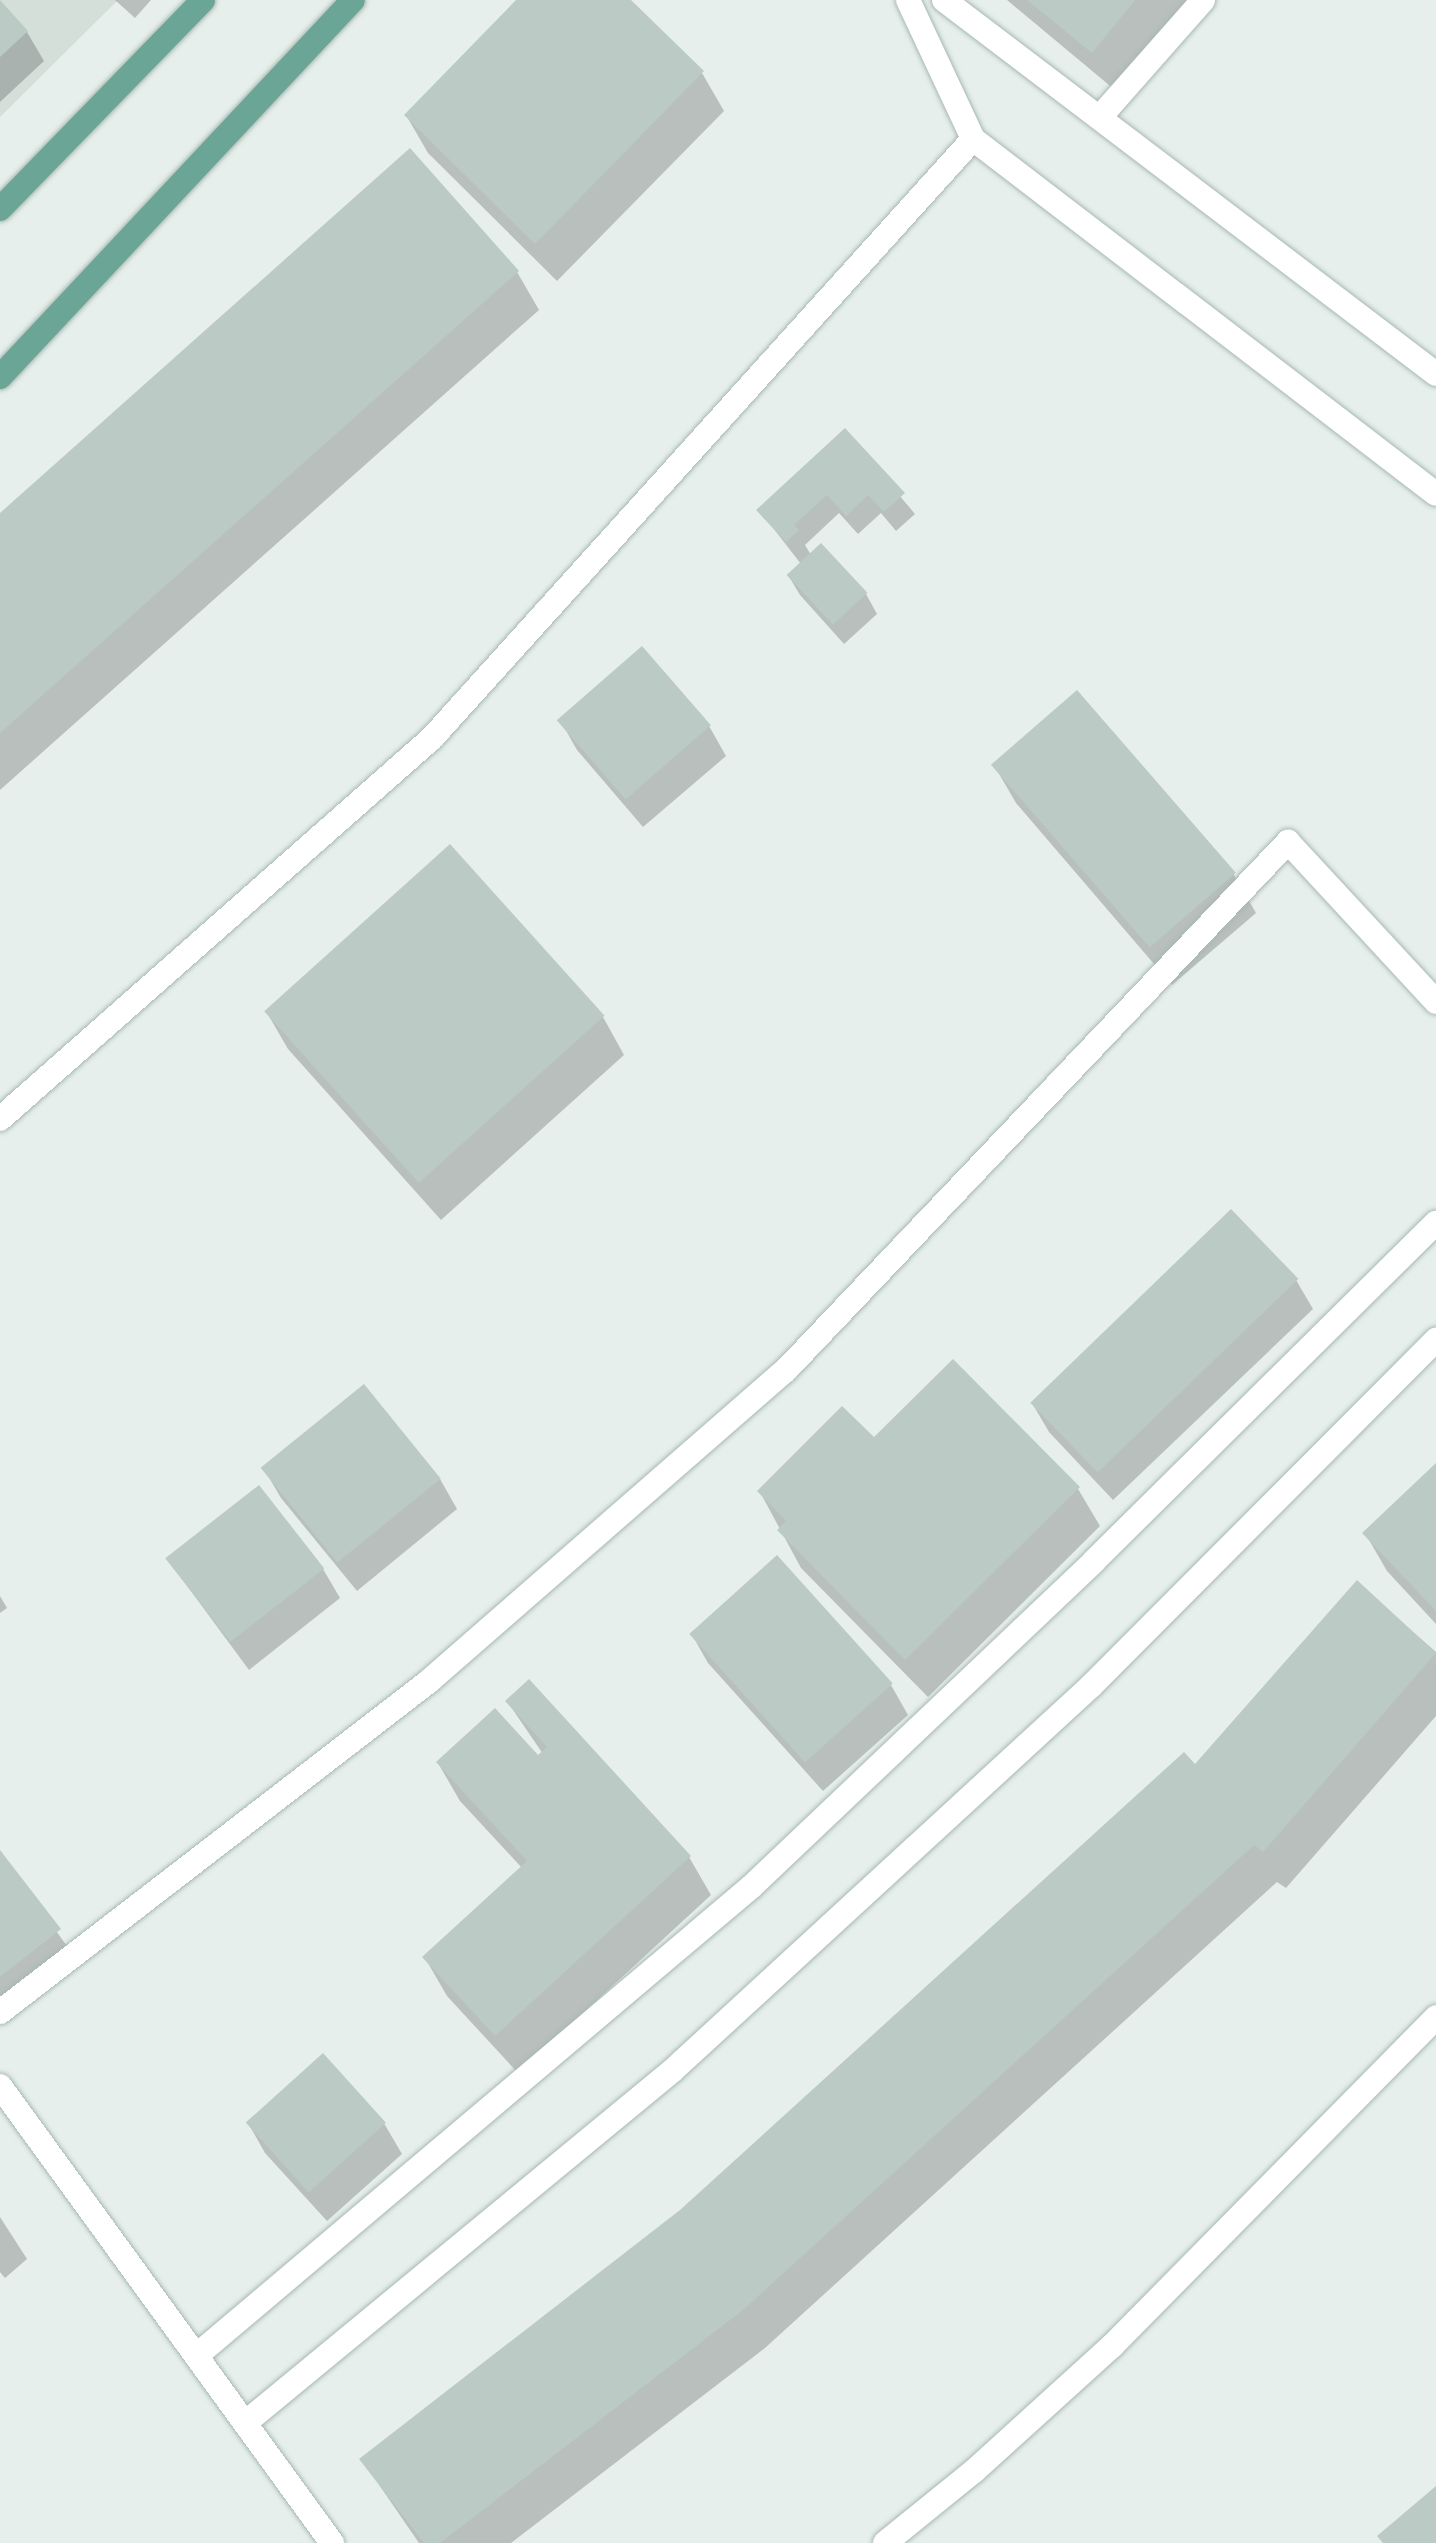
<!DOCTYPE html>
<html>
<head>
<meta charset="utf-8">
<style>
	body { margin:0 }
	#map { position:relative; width:1436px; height:2543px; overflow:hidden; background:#e6efeb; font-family:"Golos Text",sans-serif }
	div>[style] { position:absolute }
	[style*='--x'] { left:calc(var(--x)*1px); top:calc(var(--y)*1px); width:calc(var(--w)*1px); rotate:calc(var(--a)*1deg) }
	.built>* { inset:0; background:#d4dfda }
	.shadow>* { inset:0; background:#0003 }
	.building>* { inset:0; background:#bbcac4; transform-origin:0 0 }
	.roads { filter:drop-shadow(0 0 2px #a8b8b2) drop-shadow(0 0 2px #a8b8b2) }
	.minor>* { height:24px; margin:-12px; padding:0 12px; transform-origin:12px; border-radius:12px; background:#fff }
	.major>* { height:24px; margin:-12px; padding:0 12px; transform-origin:12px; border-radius:12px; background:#6aa596 }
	span { translate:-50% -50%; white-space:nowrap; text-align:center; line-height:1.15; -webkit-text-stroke:6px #f7fbf9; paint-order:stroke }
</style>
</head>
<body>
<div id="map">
	<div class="built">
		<i style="clip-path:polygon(0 0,118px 0,0 117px)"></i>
	</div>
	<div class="shadow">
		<i style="clip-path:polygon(115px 0,151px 0,135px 18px)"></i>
		<i style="clip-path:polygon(519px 0,628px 0,702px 73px,724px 111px,557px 281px,428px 153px,406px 115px)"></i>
		<i style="clip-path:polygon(1007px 0,1187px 0,1115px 90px)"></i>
		<i style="clip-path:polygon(0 3px,27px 32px,44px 61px,0 102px)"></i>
		<i style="clip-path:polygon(517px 272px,539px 310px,0 790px,0 515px)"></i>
		<i style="clip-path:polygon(845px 431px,915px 514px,896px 531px,881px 513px,858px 534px,839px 513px,805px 545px,811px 555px,866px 594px,877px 614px,844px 644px,800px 595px,788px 575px,801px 564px,759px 510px)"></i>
		<i style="clip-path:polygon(1077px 693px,1234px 875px,1256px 913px,1172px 985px,1016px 803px,994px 765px)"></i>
		<i style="clip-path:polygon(560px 720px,709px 726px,726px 756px,643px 827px,577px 750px)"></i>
		<i style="clip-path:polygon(266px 1011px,603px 1017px,624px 1055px,441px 1220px,288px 1049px)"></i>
		<i style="clip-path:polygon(1296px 1280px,1313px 1309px,1113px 1500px,1049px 1432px,1032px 1403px)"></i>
		<i style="clip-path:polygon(363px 1387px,440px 1479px,457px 1509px,357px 1591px,281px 1498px,264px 1469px)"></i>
		<i style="clip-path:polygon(874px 1440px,1078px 1489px,1100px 1526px,928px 1697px,801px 1568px,760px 1492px)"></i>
		<i style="clip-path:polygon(1436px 1465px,1436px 1624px,1387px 1571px,1365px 1533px)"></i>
		<i style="clip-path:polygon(777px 1557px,891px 1685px,908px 1715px,823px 1791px,708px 1663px,691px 1633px)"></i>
		<i style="clip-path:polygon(168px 1560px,323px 1569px,340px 1598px,249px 1670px)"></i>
		<i style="clip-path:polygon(1357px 1583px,1436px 1652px,1436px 1716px,1286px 1888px,1277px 1882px,765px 2348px,511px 2543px,419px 2543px,362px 2460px,682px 2212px,1195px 1767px)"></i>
		<i style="clip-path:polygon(0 1596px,7px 1608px,0 1613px)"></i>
		<i style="clip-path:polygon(507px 1701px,689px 1857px,711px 1895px,518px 2073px,447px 1996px,425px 1958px,522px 1868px,460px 1801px,438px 1763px,538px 1758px,543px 1754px)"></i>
		<i style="clip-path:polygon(0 1853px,77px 1960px,0 2013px)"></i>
		<i style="clip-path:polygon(323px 2056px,385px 2125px,402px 2154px,327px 2221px,265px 2153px,248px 2123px)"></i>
		<i style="clip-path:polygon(0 2217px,27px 2259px,5px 2278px,0 2272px)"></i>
	</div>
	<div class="building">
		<i style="clip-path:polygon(0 0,28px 31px,0 57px)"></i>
		<i style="clip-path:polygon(516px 0,631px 0,704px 71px,535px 244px,404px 115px)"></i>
		<i style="clip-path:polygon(1027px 0,1135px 0,1092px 53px)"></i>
		<i style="clip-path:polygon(410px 148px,519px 271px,0 733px,0 513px)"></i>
		<i style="clip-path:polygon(845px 428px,905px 493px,884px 512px,868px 495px,846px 516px,827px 495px,794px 525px,799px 530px,786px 542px,756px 510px)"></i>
		<i style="left:821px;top:543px;width:68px;height:47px;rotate:47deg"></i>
		<i style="left:642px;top:646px;width:105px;height:113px;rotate:49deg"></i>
		<i style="left:1077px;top:690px;width:242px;height:114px;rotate:49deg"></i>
		<i style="left:450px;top:844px;width:231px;height:250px;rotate:48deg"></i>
		<i style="left:1231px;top:1209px;width:97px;height:279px;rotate:46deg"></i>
		<i style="clip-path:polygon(953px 1359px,1080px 1487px,905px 1660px,777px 1530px,786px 1521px,757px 1491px,842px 1406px,874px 1437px)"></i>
		<i style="left:364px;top:1384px;width:122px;height:133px;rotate:51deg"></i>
		<i style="clip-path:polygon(1436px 1463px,1436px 1611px,1362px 1533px)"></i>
		<i style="left:259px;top:1485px;width:106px;height:119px;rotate:52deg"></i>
		<i style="left:777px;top:1555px;width:173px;height:118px;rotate:48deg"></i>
		<i style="clip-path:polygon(1357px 1580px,1436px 1653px,1263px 1852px,1254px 1845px,743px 2310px,440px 2543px,424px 2543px,359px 2459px,680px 2210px,1184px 1752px,1195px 1764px)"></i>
		<i style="clip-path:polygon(529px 1679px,691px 1856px,495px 2036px,422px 1957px,527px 1861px,436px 1762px,495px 1708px,538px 1755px,547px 1747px,505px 1701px)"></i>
		<i style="clip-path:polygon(0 1850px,61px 1929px,0 1977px)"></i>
		<i style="left:323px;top:2053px;width:94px;height:104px;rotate:48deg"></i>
		<i style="clip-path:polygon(1436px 2486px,1436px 2543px,1383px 2543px,1377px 2536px)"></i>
	</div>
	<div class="roads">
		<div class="minor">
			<i style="--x:908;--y:0;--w:153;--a:64.9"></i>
			<i style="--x:973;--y:139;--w:583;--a:37.48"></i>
			<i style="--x:944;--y:0;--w:618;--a:37.24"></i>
			<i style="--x:1100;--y:117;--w:156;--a:-48.6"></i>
			<i style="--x:0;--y:1119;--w:576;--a:-41.41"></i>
			<i style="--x:432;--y:738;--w:807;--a:-47.91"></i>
			<i style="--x:0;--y:2012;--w:540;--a:-37.63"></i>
			<i style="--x:428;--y:1682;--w:475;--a:-41.1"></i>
			<i style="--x:786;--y:1370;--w:729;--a:-46.45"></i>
			<i style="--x:1288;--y:842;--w:218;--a:47.2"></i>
			<i style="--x:0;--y:2086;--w:565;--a:54"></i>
			<i style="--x:196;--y:2356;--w:727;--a:-40.2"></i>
			<i style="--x:751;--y:1887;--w:473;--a:-43.5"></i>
			<i style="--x:1094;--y:1561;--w:481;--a:-44.7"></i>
			<i style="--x:245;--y:2423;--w:553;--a:-39.5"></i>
			<i style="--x:672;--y:2071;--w:569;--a:-42.58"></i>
			<i style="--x:1091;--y:1686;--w:489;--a:-45.1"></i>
			<i style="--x:885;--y:2543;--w:114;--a:-39"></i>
			<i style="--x:974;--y:2471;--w:186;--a:-42.2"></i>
			<i style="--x:1112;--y:2346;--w:462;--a:-45.4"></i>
		</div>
		<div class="major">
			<i style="--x:0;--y:209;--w:291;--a:-45.8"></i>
			<i style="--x:0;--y:377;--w:516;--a:-46.88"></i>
		</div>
	</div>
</div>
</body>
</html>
